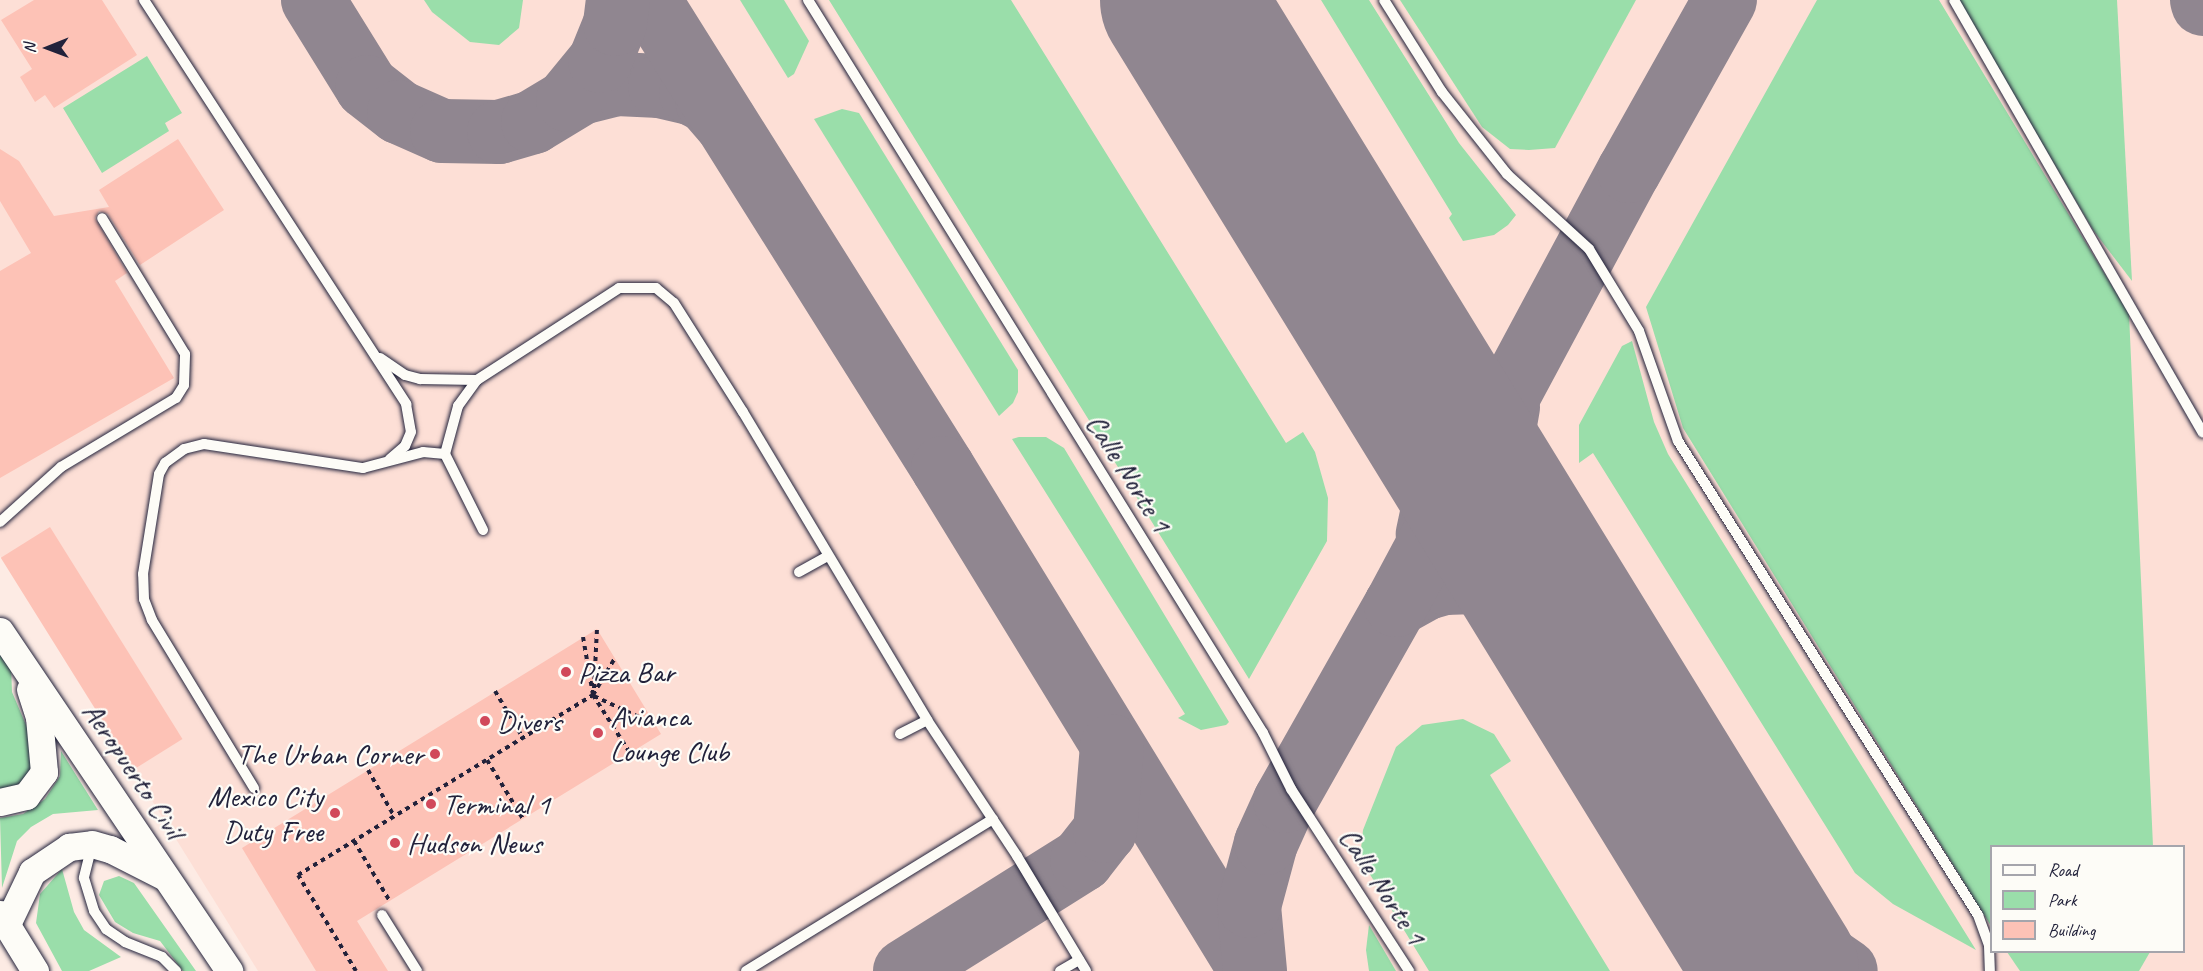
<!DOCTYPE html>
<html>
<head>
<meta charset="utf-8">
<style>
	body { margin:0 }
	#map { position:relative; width:2203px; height:971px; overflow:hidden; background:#fdebe4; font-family:Caveat,sans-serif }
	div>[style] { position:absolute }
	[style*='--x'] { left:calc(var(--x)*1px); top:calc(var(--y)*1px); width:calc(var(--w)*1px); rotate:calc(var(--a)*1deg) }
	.built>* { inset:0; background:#fddfd6 }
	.green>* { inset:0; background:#9adeaa }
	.taxiway>* { height:64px; margin:-32px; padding:0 32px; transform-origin:32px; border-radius:32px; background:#908690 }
	.runway>* { height:162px; margin:-81px; padding:0 81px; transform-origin:81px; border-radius:81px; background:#908690 }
	.building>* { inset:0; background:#fdc2b6; transform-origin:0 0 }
	.path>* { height:4px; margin-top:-2px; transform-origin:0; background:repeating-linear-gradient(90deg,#22223b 0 4.5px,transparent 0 9px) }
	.roads { filter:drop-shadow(0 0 2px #22223b) drop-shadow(0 0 2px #22223b) }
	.service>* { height:10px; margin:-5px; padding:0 5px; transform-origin:5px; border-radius:5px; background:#fdfcf7 }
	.tertiary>* { height:27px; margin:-13.5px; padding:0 13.5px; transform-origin:13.5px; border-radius:13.5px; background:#fdfcf7 }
	.dots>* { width:16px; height:16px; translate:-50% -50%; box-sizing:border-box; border:3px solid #fdfcf7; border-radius:50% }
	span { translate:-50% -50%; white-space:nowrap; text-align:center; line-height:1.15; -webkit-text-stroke:4.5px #fdfcf7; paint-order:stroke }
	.street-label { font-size:30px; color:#22223b }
	.poi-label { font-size:30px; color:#22223b }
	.left { translate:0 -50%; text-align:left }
	.right { translate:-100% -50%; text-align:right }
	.legend { position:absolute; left:1990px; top:845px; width:195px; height:108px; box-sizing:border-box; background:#fdfcf7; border:2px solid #a5a5ac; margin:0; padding:8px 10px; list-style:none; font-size:18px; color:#22223b }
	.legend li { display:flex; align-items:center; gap:12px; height:30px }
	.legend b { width:30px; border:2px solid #a5a5ac }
	.north { position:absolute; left:18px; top:18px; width:60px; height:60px; -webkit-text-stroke:4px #fdfcf7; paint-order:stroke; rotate:269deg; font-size:16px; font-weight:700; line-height:24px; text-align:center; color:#22223b }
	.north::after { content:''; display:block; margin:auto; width:21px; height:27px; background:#22223b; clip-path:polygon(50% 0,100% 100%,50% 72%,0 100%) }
</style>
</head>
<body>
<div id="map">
	<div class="built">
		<i style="clip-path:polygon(evenodd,0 0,2203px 0,2203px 971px,258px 971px,0 556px,0 0,1992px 846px,2184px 846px,2184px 952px,1992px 952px,1992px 846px)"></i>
	</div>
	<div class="green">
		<i style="clip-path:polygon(424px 0,523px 0,519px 28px,499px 45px,470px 42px,432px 12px)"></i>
		<i style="clip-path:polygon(740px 0,784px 0,809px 41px,794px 74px,788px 78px)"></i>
		<i style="clip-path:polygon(829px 0,1011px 0,1286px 443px,1303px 432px,1315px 452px,1328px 498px,1327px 541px,1249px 679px)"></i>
		<i style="clip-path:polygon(1321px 0,1369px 0,1459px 143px,1516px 215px,1508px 225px,1494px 235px,1463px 241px,1449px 218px,1452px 214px)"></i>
		<i style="clip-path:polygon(1400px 0,1636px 0,1555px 148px,1529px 150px,1510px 149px,1482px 127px)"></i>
		<i style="clip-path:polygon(1817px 0,1939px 0,2129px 314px,2153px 846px,1992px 846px,1991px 926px,1683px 428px,1646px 307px)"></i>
		<i style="clip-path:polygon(1958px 0,2117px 0,2132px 281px,2093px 230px)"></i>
		<i style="clip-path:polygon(147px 56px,182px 113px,165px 123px,169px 131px,102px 173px,63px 108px)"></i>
		<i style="clip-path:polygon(842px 109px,859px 113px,1018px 370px,1018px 392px,1013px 403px,999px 416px,814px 119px)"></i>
		<i style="clip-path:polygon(1632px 341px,1654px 422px,1668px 454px,1976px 950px,1893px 904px,1855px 873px,1593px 453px,1579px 463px,1579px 425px,1622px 346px)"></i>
		<i style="clip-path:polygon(1019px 437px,1046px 437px,1064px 448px,1229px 722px,1226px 725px,1201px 730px,1178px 718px,1185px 714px,1012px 439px)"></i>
		<i style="clip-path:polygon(0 650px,11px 665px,12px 692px,35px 746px,30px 774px,16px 786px,0 790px)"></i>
		<i style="clip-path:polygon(1463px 719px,1494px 734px,1511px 761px,1490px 775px,1610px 971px,1429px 971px,1360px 858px,1363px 830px,1396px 747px,1422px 725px)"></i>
		<i style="clip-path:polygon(61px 751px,98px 810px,53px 814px,31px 827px,17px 841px,2px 888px,0 818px,23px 814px,45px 799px,60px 776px)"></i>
		<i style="clip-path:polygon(62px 869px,74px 912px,84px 930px,121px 957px,89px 971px,62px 971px,36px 923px,40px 894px)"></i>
		<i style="clip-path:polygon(119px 876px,134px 883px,196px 971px,183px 971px,160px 941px,133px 933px,115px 922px,99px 895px,104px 881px)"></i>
		<i style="clip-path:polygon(1369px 925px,1396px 971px,1369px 971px,1366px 950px)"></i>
		<i style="clip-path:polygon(2007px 952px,2150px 952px,2139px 971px,2020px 971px)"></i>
	</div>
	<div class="taxiway">
		<i style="--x:313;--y:0;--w:102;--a:58.2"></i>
		<i style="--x:367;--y:87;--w:41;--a:38"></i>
		<i style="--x:399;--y:112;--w:47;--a:23.8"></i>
		<i style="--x:442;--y:131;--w:57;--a:1"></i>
		<i style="--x:499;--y:132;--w:35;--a:-16"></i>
		<i style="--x:533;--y:122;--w:56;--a:-31.1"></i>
		<i style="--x:581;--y:93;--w:37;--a:-14"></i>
		<i style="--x:617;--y:84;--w:43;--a:2.7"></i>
		<i style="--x:660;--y:86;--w:32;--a:13"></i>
		<i style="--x:691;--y:93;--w:18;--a:27"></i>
		<i style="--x:707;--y:101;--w:28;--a:49"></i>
		<i style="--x:649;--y:0;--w:553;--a:57.86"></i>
		<i style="--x:943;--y:468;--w:590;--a:58.52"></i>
		<i style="--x:2202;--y:0;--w:4;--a:76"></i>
		<i style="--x:568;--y:100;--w:50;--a:-50.6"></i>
		<i style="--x:600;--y:61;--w:40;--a:-68"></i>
		<i style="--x:615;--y:24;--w:24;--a:-83"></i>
		<i style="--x:1400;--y:354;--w:96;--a:70.6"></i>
		<i style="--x:1432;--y:445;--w:50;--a:85.4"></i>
		<i style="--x:1436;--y:495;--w:40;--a:102"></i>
		<i style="--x:1508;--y:407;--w:41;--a:99.9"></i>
		<i style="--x:1501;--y:447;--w:65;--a:82"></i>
		<i style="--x:1510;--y:511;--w:52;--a:68.4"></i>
		<i style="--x:1529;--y:559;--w:69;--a:60.5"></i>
		<i style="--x:1396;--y:605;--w:35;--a:-29"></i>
		<i style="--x:1427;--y:588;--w:19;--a:-16"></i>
		<i style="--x:1445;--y:583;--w:62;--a:-1.8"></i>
		<i style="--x:1507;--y:581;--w:32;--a:20"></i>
		<i style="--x:1537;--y:592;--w:37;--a:46"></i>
		<i style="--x:1693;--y:834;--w:136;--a:45.6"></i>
		<i style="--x:1788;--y:931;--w:70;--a:34.6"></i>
		<i style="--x:905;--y:971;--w:209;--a:-32.1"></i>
		<i style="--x:1082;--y:860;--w:37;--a:-52"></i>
		<i style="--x:1105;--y:831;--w:85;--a:-85.3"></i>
		<i style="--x:1255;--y:971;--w:65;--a:-95.3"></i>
		<i style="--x:1249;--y:906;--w:65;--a:-74.9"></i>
		<i style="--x:1266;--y:843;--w:46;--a:-65.7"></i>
		<i style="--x:1285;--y:801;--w:225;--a:-60.5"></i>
		<i style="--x:1396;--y:605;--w:493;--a:-61.8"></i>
		<i style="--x:1629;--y:171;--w:196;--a:-60.7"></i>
	</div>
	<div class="runway">
		<i style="--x:1181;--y:0;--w:1140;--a:58.42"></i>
	</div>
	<div class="building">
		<i style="clip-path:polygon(34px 0,102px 0,137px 55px,54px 108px,45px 95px,35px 102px,20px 77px,32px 69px,1px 20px)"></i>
		<i style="clip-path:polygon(178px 139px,224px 210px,140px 265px,108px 214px,99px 211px,95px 218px,127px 273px,115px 281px,174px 378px,0 478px,0 271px,31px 253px,0 201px,0 149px,19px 161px,54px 216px,109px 207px,99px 190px)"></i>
		<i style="left:50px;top:527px;width:250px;height:58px;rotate:58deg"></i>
		<i style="clip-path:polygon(597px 629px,661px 734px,357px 921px,388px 971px,316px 971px,242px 848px)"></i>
	</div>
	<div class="path">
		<i style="--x:583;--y:637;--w:59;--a:80.2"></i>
		<i style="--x:593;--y:695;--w:69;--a:57.5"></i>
		<i style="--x:594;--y:688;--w:59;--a:-87.1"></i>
		<i style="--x:495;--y:691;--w:55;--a:59.2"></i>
		<i style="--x:594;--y:696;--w:68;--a:25.1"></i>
		<i style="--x:487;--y:760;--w:69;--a:58.6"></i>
		<i style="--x:368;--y:770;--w:53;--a:60.5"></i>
		<i style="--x:354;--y:841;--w:69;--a:59.3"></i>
		<i style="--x:356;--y:971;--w:112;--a:-121.1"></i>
		<i style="--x:298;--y:875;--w:346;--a:-31.4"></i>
		<i style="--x:593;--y:695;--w:43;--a:-59.3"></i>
	</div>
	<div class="roads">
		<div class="service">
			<i style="--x:144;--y:0;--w:482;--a:57"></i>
			<i style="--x:406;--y:404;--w:28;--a:80"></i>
			<i style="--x:411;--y:432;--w:15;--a:113"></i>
			<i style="--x:405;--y:446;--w:20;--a:139"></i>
			<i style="--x:808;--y:0;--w:863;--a:58.17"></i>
			<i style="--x:1263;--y:733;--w:63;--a:63.4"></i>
			<i style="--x:1291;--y:789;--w:217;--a:57"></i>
			<i style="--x:1384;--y:0;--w:109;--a:57.8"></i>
			<i style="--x:1442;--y:92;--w:105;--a:51.6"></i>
			<i style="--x:1507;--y:174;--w:111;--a:42.4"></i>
			<i style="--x:1589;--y:249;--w:96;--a:58.6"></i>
			<i style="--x:1639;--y:331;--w:117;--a:70.5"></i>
			<i style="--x:1678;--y:441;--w:561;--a:57.67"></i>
			<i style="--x:1978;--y:915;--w:33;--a:70"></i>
			<i style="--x:1989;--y:946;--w:25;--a:88"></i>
			<i style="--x:1954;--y:0;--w:499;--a:60.1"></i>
			<i style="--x:380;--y:358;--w:30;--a:34"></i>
			<i style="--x:405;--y:375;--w:16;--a:15"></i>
			<i style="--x:420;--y:379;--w:57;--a:1"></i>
			<i style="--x:445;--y:454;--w:85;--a:63.4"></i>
			<i style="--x:0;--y:522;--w:82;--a:-42"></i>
			<i style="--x:61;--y:467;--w:134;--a:-31"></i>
			<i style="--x:176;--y:398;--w:15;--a:-58"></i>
			<i style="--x:184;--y:385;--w:31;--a:-88"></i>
			<i style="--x:185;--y:354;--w:159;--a:-121.4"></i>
			<i style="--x:799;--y:572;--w:33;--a:-29"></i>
			<i style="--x:900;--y:734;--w:30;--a:-27"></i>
			<i style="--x:254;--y:788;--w:197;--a:-121.3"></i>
			<i style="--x:152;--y:620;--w:22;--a:-111"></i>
			<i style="--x:144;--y:599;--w:25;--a:-92"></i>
			<i style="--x:143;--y:574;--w:101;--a:-80.9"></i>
			<i style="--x:159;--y:474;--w:13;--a:-61"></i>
			<i style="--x:165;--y:463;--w:24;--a:-36"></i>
			<i style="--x:184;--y:449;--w:21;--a:-14"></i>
			<i style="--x:204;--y:444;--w:161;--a:8.6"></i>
			<i style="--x:363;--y:468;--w:62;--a:-14.9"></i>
			<i style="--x:423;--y:452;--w:22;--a:5"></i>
			<i style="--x:445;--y:454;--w:50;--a:-74.8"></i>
			<i style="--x:458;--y:406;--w:32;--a:-54"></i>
			<i style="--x:477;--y:380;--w:169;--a:-32.9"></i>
			<i style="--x:619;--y:288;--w:37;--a:0"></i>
			<i style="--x:656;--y:288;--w:23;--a:40"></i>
			<i style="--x:674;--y:303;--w:129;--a:57.7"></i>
			<i style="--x:743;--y:412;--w:359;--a:59.1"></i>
			<i style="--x:927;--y:720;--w:163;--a:56.5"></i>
			<i style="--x:1017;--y:856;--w:134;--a:59"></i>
			<i style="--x:92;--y:845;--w:34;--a:104"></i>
			<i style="--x:84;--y:878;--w:34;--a:73"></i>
			<i style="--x:94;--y:911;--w:22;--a:56"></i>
			<i style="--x:106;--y:929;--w:23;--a:34"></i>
			<i style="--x:125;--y:942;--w:40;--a:22"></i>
			<i style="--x:162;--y:957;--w:20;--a:45"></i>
			<i style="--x:382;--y:915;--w:66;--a:58"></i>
			<i style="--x:746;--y:971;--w:290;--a:-31.6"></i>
			<i style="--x:1060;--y:971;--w:22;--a:-30"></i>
		</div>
		<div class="tertiary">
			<i style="--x:0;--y:631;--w:410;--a:56"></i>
			<i style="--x:0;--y:802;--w:27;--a:-13"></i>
			<i style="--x:26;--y:796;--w:30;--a:-53"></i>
			<i style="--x:44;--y:772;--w:55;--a:-95.2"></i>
			<i style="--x:39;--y:717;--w:29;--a:-108"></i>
			<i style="--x:0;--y:914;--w:67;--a:58.4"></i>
			<i style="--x:7;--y:924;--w:58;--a:-64.3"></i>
			<i style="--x:32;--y:872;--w:45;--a:-34"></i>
			<i style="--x:69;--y:847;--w:23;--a:-7"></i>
			<i style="--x:92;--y:844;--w:19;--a:16"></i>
			<i style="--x:110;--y:849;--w:59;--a:27"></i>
		</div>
	</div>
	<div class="dots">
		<i style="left:566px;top:672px;background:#d1495b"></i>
		<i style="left:485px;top:721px;background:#d1495b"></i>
		<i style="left:598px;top:733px;background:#d1495b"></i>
		<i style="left:435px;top:754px;background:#d1495b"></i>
		<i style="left:431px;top:804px;background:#d1495b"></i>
		<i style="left:335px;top:813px;background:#d1495b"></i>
		<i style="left:395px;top:843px;background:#d1495b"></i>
	</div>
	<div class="street-label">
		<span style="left:1129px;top:473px;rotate:58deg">Calle Norte 1</span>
		<span style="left:134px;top:770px;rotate:56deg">Aeropuerto Civil</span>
		<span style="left:1383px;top:886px;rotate:57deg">Calle Norte 1</span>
	</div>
	<div class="poi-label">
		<span class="left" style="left:578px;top:672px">Pizza Bar</span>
		<span class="left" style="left:610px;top:733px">Avianca<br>Lounge Club</span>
		<span class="left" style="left:497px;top:721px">Divers</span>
		<span class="right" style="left:423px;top:754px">The Urban Corner</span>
		<span class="right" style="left:323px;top:813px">Mexico City<br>Duty Free</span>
		<span class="left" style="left:443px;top:804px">Terminal 1</span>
		<span class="left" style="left:407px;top:843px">Hudson News</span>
	</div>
	<ul class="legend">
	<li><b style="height:8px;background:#fdfcf7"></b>Road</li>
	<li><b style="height:16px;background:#9adeaa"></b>Park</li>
	<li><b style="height:16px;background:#fdc2b6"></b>Building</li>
	</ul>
	<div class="north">N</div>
</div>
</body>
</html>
